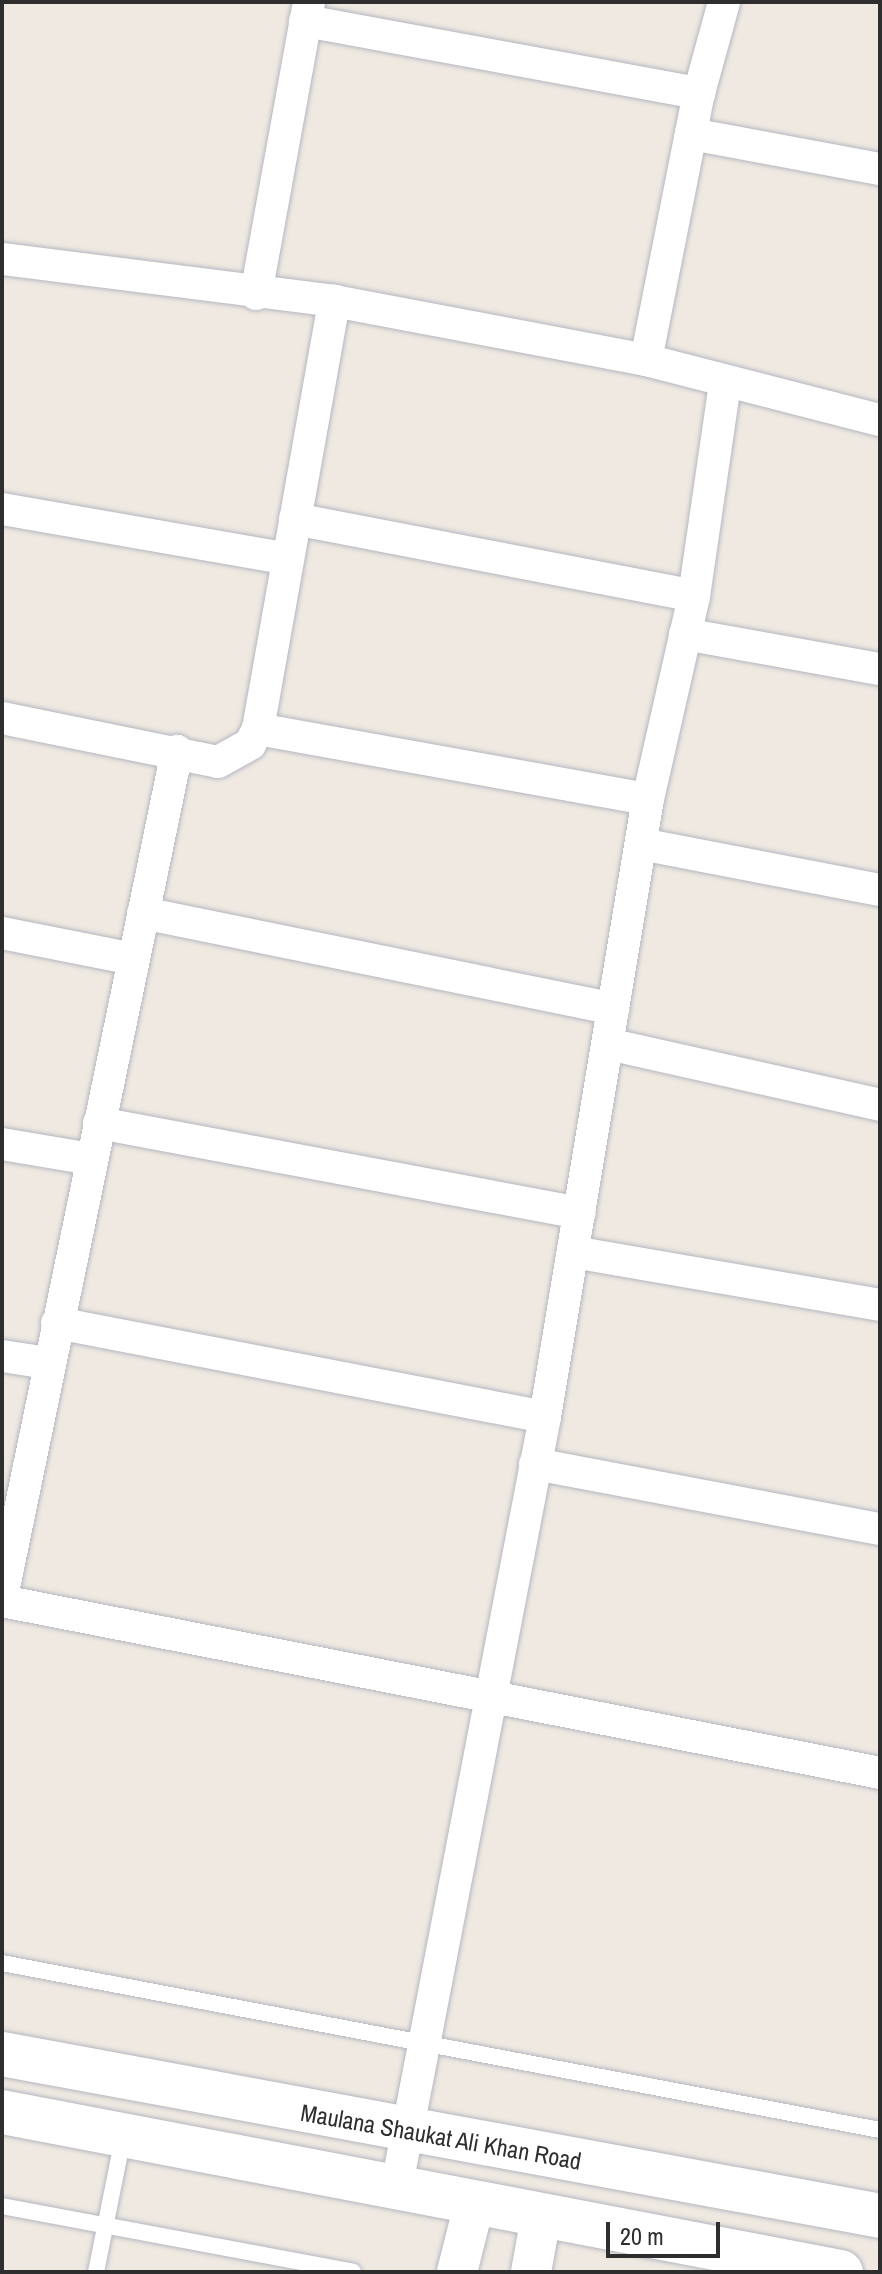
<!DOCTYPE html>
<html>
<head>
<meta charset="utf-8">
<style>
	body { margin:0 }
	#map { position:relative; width:882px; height:2274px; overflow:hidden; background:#efe9e1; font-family:"Archivo Narrow",sans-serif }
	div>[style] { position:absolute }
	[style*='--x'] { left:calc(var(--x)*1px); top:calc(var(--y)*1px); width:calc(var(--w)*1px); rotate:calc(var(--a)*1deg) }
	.roads { filter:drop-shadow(0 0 2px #b4b7c1) drop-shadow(0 0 2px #b4b7c1) }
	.service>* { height:16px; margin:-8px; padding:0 8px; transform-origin:8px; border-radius:8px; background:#fff }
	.minor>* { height:32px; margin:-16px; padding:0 16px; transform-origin:16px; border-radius:16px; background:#fff }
	.tertiary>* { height:40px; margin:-20px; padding:0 20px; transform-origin:20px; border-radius:20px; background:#fff }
	.secondary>* { height:44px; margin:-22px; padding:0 22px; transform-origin:22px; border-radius:22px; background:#fff }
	span { translate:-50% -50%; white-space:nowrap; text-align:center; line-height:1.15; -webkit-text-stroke:8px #fff; paint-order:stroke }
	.street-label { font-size:24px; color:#2e2e2e }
	.frame { position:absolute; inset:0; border:4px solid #2e2e2e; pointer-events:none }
	.scale { position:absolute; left:606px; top:2222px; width:114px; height:36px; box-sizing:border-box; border:4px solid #2e2e2e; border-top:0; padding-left:10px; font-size:24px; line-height:28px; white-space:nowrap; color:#2e2e2e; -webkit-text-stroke:6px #fff; paint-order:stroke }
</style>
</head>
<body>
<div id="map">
	<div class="roads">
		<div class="service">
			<i style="--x:2;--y:1963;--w:894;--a:10.77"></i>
			<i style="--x:2;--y:2206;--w:357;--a:10.6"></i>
			<i style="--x:96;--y:2272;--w:137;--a:-78.6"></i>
		</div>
		<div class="minor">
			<i style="--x:305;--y:21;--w:401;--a:10.4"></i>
			<i style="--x:691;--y:134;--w:192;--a:10.5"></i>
			<i style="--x:2;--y:259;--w:335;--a:7.2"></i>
			<i style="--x:334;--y:301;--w:318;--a:10.7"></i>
			<i style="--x:646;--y:360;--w:242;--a:14.4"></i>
			<i style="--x:256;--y:294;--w:297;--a:-79.7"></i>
			<i style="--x:646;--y:360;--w:272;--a:-78.8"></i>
			<i style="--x:699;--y:93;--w:94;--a:-74.6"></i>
			<i style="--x:2;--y:509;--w:290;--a:9.9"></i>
			<i style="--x:295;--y:519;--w:406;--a:10.9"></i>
			<i style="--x:685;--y:634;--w:198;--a:10.2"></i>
			<i style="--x:2;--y:718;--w:220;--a:11.5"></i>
			<i style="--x:218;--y:762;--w:37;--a:-29"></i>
			<i style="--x:250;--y:744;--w:17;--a:-62"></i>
			<i style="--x:258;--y:729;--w:435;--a:-79.9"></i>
			<i style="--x:258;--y:729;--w:396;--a:10.2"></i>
			<i style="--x:641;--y:844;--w:243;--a:10.9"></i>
			<i style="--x:143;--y:913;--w:480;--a:11.5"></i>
			<i style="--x:2;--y:933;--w:134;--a:11.2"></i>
			<i style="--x:608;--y:1044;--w:279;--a:12.6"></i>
			<i style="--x:99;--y:1123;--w:489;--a:10.6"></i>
			<i style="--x:2;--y:1144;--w:90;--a:9.6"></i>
			<i style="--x:573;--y:1252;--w:312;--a:9.8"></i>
			<i style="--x:57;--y:1323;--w:497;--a:10.9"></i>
			<i style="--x:2;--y:1356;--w:47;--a:8.7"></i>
			<i style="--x:535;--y:1464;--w:351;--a:10.7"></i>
			<i style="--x:2;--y:1597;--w:864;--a:-78.31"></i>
			<i style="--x:2;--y:1601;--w:895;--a:11.08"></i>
			<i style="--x:396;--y:2190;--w:787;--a:-79.09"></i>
			<i style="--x:545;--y:1417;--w:627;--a:-80.54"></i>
			<i style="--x:648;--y:799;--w:208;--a:-77.2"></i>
			<i style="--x:694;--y:596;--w:214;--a:-81.7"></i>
		</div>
		<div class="tertiary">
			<i style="--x:457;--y:2272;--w:69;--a:-75.8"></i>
			<i style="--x:531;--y:2272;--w:56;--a:-79.7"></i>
		</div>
		<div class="secondary">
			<i style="--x:2;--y:2054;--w:893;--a:10.45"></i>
			<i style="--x:2;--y:2112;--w:854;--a:10.8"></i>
		</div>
	</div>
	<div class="street-label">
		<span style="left:441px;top:2137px;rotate:10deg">Maulana Shaukat Ali Khan Road</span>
	</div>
	<div class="frame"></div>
	<div class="scale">20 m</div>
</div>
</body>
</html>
